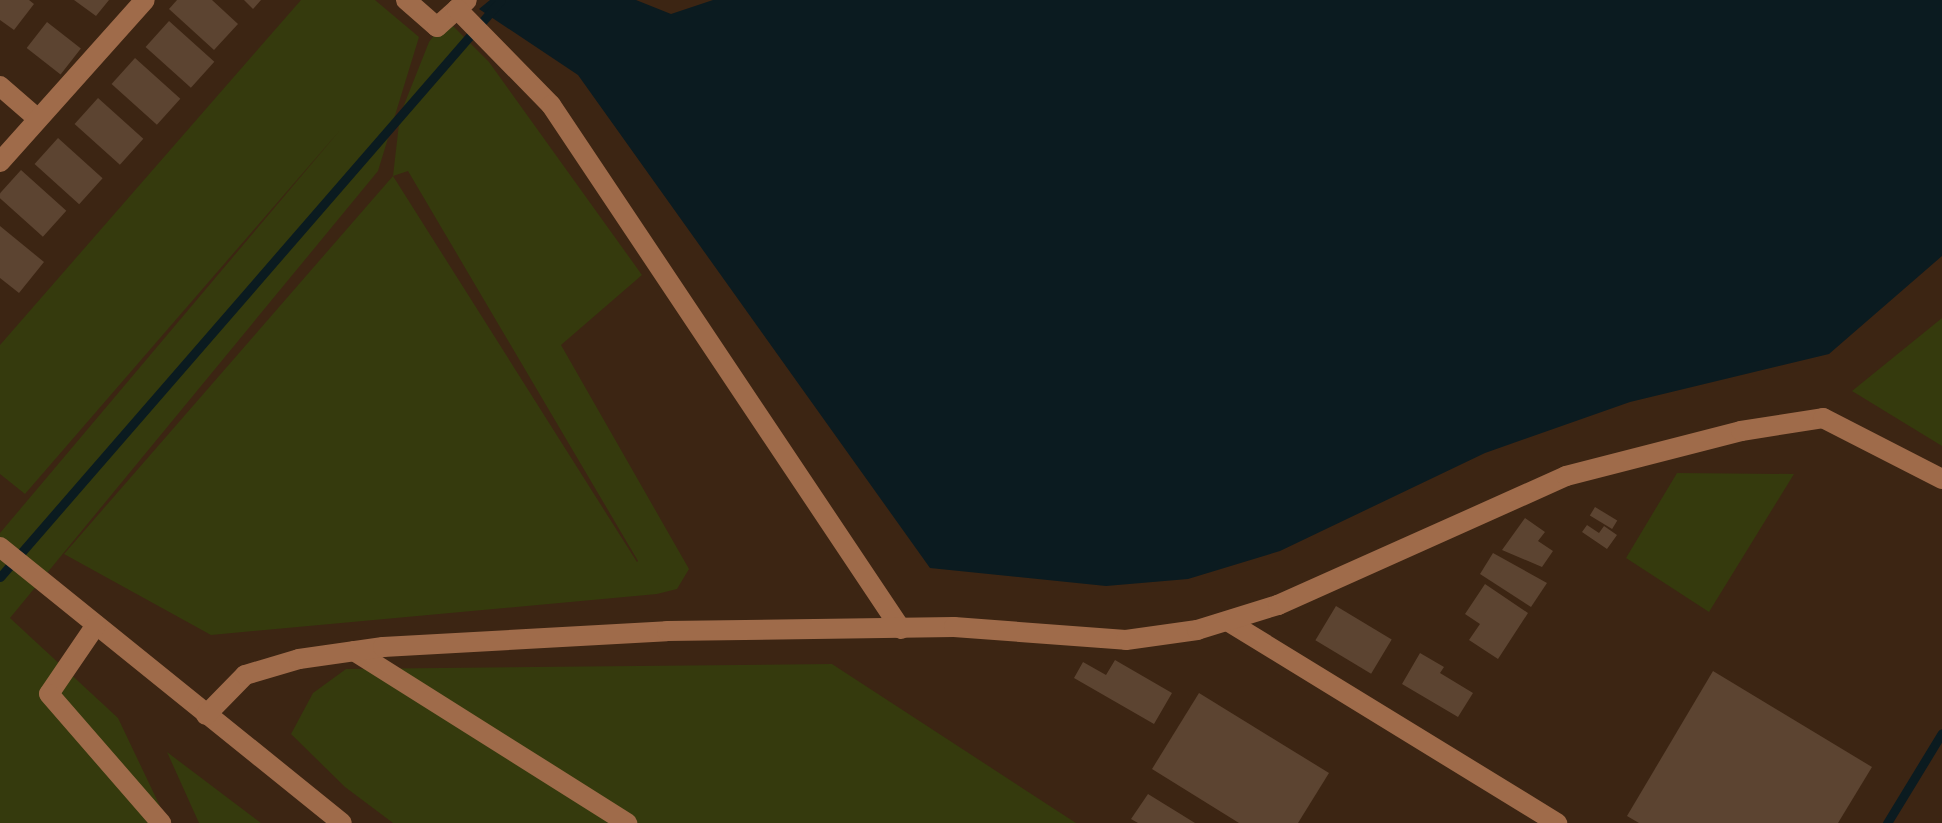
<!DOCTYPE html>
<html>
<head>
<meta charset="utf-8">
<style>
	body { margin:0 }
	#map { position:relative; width:1942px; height:823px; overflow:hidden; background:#3c2513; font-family:Lato,sans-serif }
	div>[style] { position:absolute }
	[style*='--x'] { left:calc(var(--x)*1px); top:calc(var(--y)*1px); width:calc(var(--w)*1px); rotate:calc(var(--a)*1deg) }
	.green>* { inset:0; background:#353a0d }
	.water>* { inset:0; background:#0b1b20 }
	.stream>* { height:9px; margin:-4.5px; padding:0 4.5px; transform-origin:4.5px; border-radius:4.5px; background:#0b1b20 }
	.building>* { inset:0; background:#5c4431; transform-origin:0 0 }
	.minor>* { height:20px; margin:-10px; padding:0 10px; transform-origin:10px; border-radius:10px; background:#9f6b4a }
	span { translate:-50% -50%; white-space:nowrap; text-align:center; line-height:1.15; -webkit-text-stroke:8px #311c0a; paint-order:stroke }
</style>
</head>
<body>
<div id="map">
	<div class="green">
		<i style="clip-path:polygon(301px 0,375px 0,419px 37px,378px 171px,10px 618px,118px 718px,168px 823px,0 823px,0 533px,341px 129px,25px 494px,0 474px,0 345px)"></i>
		<i style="clip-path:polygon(evenodd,446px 19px,489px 62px,642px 275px,561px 345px,689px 569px,677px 589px,657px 594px,211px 635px,64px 554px,393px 176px,400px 115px,429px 42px,446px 19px,408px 171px,638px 561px,637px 562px,393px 176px,408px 171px)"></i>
		<i style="clip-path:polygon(1942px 318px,1942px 446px,1852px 391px)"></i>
		<i style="clip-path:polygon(1677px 473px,1794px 474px,1709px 612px,1626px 558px)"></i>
		<i style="clip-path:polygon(832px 664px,1076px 823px,393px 823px,345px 787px,291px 734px,313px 693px,346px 669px)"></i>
		<i style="clip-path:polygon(167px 752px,261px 823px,199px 823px)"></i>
	</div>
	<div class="water">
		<i style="clip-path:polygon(490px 0,636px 0,671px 14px,713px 0,1942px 0,1942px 256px,1829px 354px,1630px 402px,1485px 453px,1280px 551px,1188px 579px,1106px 586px,930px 568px,578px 75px,479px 9px)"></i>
	</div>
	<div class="stream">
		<i style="--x:0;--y:577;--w:764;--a:-49.03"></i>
		<i style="--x:1887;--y:823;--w:105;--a:-58.6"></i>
	</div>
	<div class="building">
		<i style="clip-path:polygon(0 0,29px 0,34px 4px,14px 30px,0 20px)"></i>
		<i style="clip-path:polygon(74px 0,109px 0,96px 16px)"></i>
		<i style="clip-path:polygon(177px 0,212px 0,238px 24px,214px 50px,169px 9px)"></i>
		<i style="clip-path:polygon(244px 0,261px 0,253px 9px)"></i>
		<i style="left:169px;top:21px;width:61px;height:35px;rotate:42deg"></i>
		<i style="left:47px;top:22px;width:43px;height:33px;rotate:38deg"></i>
		<i style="left:135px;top:58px;width:61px;height:35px;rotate:42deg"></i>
		<i style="left:98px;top:98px;width:61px;height:35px;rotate:42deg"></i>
		<i style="left:58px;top:138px;width:60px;height:35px;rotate:42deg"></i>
		<i style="left:21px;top:170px;width:61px;height:35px;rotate:42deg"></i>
		<i style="clip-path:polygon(0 226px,44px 262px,19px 293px,0 278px)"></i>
		<i style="left:1595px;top:507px;width:26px;height:10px;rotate:31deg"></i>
		<i style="clip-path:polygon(1525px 518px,1545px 532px,1538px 541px,1553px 551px,1542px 567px,1502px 550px)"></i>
		<i style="clip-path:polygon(1587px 525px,1599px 533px,1604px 526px,1617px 535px,1607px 549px,1582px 532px)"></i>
		<i style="clip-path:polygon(1493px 553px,1547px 583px,1531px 607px,1480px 574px)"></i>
		<i style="clip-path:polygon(1485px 584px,1528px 613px,1498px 659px,1469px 640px,1480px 624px,1465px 614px)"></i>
		<i style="left:1336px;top:606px;width:65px;height:40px;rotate:31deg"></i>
		<i style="clip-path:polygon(1420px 653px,1444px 667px,1440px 673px,1473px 693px,1458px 717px,1402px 684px)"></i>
		<i style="clip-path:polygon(1115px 660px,1172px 693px,1154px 724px,1074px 678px,1083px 662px,1106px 675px)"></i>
		<i style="clip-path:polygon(1713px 671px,1872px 767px,1838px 823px,1639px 823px,1627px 816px)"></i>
		<i style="clip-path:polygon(1199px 693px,1329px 773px,1298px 823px,1239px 823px,1152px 769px)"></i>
		<i style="clip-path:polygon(1148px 794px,1195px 823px,1138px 823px,1131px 819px)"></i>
	</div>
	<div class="minor">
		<i style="--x:406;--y:0;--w:41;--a:41.1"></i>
		<i style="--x:437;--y:27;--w:40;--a:-42"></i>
		<i style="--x:457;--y:9;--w:134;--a:45.6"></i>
		<i style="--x:551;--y:105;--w:630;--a:56.26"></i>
		<i style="--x:0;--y:86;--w:50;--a:41"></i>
		<i style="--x:0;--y:162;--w:217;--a:-48.2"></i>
		<i style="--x:0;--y:547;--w:439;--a:38.9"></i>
		<i style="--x:1229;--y:622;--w:385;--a:31.5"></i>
		<i style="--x:96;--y:625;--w:83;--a:124.3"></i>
		<i style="--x:49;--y:694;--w:171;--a:49"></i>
		<i style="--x:354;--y:651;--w:323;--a:32.2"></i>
		<i style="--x:206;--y:715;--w:56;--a:-45.7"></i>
		<i style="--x:245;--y:675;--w:56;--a:-16.5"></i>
		<i style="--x:299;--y:659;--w:85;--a:-8.1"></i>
		<i style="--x:383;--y:647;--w:284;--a:-3.2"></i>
		<i style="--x:667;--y:631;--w:287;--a:-0.8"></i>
		<i style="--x:954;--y:627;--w:172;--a:4.3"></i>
		<i style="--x:1126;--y:640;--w:72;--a:-8"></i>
		<i style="--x:1197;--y:630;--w:85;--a:-17.2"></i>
		<i style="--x:1278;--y:605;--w:316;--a:-24.1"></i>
		<i style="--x:1566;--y:476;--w:181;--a:-14.4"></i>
		<i style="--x:1741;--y:431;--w:83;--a:-9"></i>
		<i style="--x:1823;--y:418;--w:134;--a:27.1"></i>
	</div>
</div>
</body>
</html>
